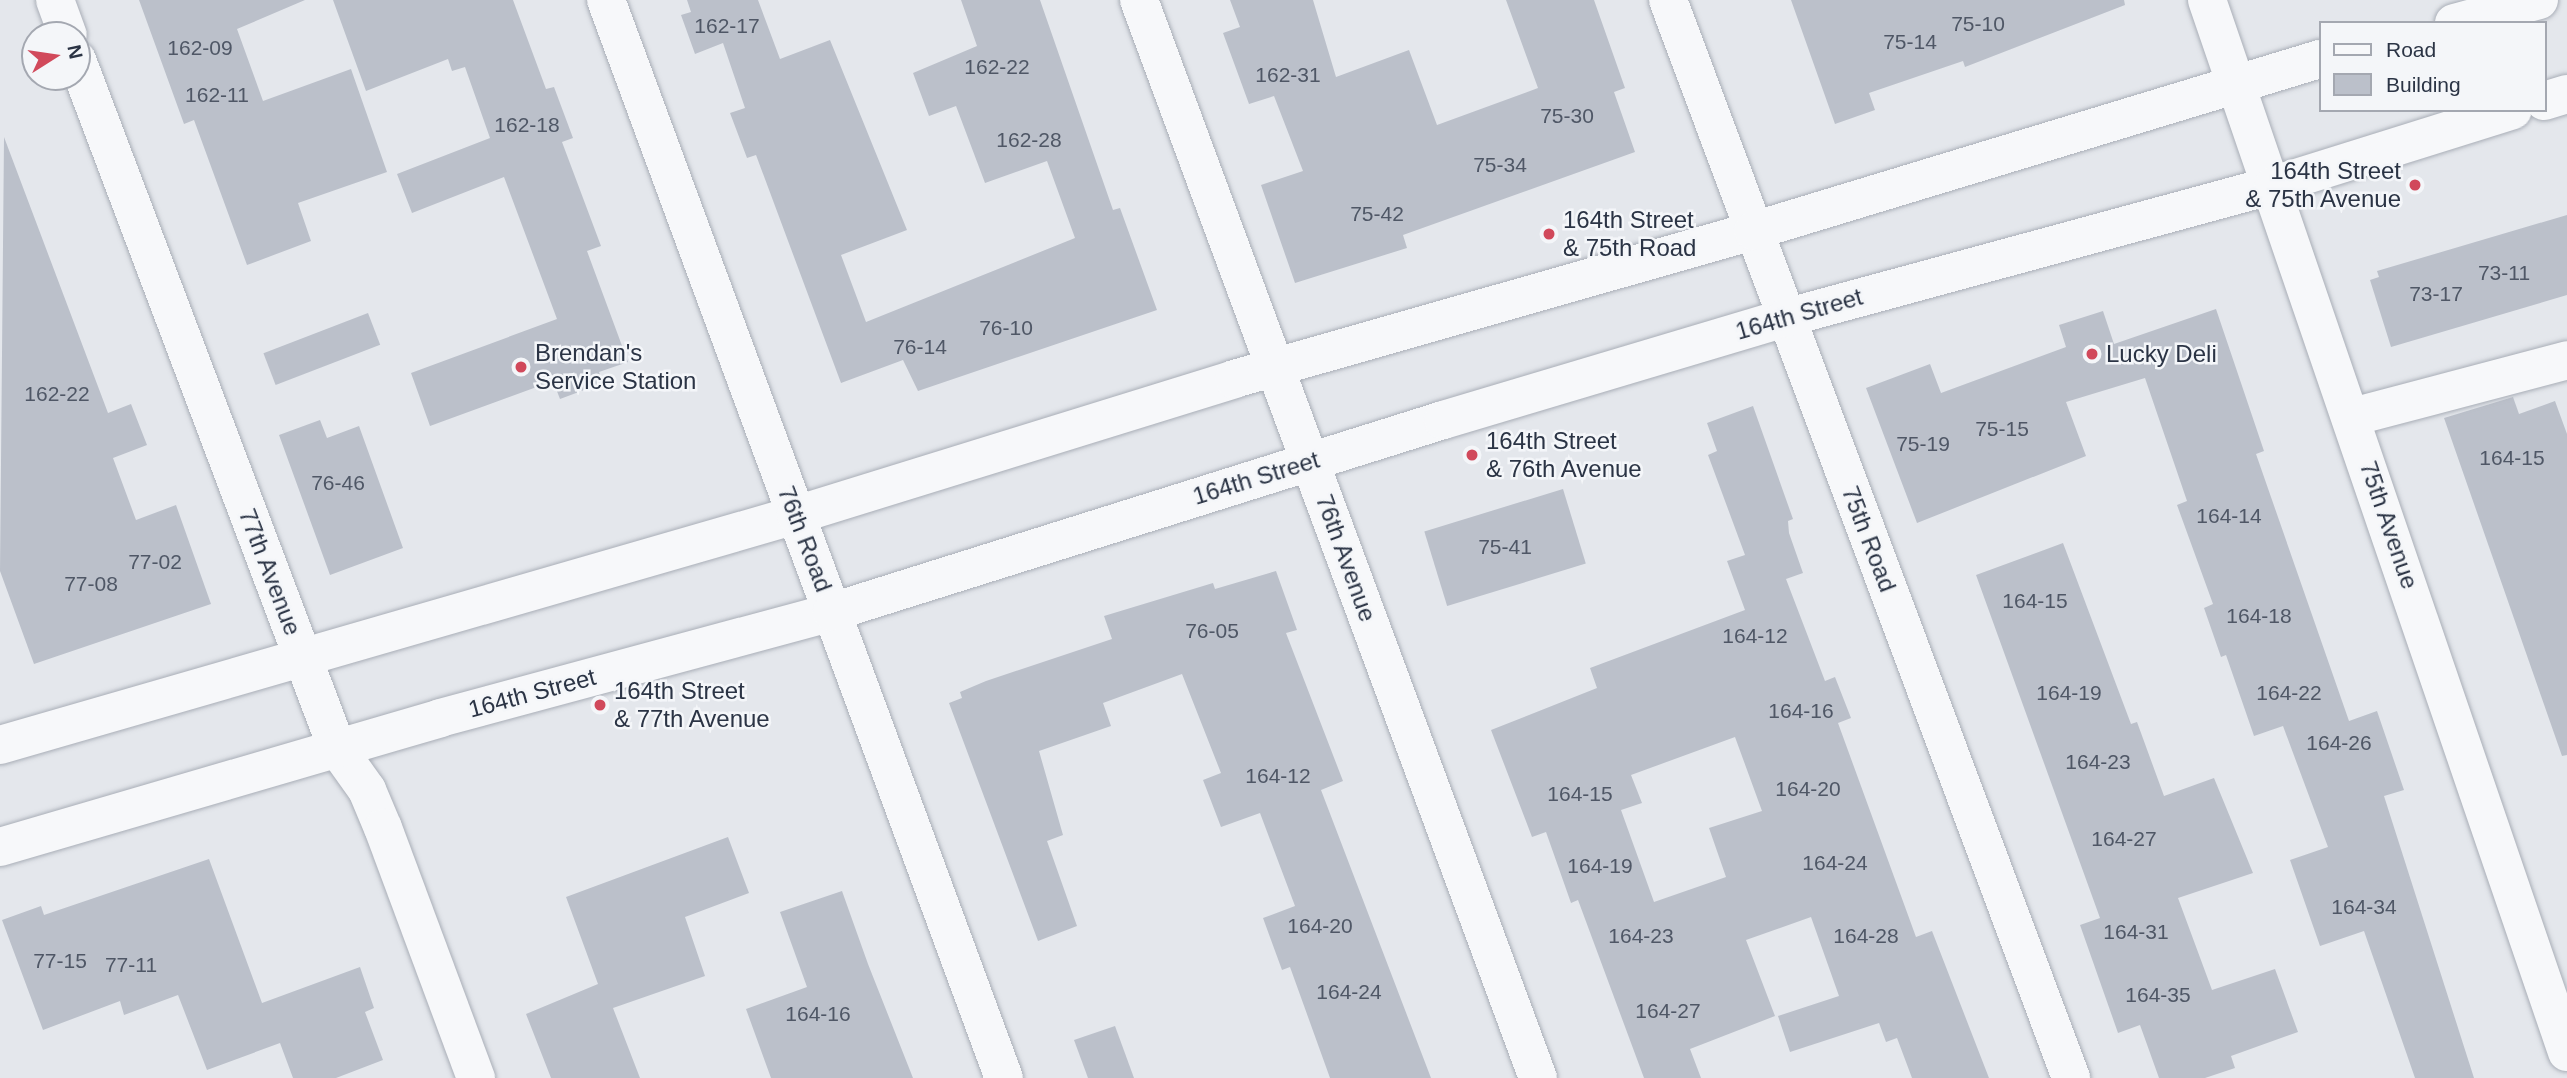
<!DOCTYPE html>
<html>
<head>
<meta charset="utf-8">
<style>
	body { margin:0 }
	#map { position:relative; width:2567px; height:1078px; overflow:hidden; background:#e4e7ec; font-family:Arial,sans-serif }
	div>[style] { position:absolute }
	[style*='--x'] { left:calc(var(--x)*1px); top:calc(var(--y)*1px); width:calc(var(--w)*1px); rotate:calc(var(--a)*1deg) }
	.building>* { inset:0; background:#bbc0ca; transform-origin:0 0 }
	.roads { filter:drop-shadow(0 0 2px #a9aeb7) drop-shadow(0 0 2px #a9aeb7) }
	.minor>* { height:38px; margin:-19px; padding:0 19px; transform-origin:19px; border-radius:19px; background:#f7f8fa }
	.dots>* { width:19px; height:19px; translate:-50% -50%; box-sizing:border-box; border:4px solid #f4f6f9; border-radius:50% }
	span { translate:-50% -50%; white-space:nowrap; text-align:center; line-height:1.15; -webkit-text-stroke:5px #f4f6f9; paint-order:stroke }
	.number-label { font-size:21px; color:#4f5766 }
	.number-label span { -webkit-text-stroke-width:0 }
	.poi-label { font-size:24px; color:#2b3445 }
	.right { translate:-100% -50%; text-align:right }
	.left { translate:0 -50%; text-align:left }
	.street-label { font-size:24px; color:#2b3445 }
	.legend { position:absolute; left:2319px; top:21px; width:228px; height:91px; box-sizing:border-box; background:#f4f6f9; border:2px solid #a4a8b1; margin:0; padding:9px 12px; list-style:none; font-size:21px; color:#2b3445 }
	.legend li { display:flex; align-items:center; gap:14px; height:35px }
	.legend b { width:35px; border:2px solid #a4a8b1 }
	.north { position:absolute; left:21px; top:21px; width:70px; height:70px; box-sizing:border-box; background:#f4f6f9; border:2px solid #a4a8b1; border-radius:50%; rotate:78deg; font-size:19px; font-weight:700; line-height:28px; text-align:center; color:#2b3445 }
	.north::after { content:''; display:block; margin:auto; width:24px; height:32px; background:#d1495b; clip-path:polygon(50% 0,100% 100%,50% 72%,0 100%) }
</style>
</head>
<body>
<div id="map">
	<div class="building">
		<i style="clip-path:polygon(139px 0,305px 0,237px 29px,263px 101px,351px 69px,387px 172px,298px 203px,311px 241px,247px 265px,194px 120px,184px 124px)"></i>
		<i style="clip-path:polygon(333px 0,513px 0,546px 89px,554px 87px,573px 138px,562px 142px,601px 246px,587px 251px,628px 362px,599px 372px,603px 383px,560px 399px,553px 381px,430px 426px,411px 373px,557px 319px,504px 177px,412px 213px,397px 174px,490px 138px,465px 67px,452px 71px,448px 59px,366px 91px)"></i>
		<i style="clip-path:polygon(687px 0,758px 0,780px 59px,830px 40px,907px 230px,841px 255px,866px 322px,1075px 238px,1047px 161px,985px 183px,956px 106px,929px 116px,913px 73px,977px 46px,961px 0,1040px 0,1113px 210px,1120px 208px,1157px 310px,918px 391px,903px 360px,841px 383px,756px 155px,747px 158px,730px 113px,745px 108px,723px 43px,695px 54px,681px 15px,691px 12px)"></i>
		<i style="clip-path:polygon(1230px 0,1313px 0,1336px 77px,1409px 50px,1437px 125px,1538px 88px,1506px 0,1594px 0,1625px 88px,1614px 92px,1635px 152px,1403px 235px,1407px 248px,1295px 283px,1261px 185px,1303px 171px,1274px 96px,1249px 104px,1223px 33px,1240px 27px)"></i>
		<i style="clip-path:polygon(1791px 0,2124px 0,2125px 5px,1965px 67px,1963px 61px,1869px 93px,1875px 110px,1835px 124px)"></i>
		<i style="clip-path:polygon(4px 137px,108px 413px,131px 404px,147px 445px,113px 458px,136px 520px,176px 505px,211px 604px,34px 664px,0 571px)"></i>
		<i style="clip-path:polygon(2567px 215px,2567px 295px,2391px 347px,2370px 280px,2379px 277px,2377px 271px)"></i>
		<i style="clip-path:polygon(2216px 309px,2264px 451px,2256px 454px,2349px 721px,2377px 711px,2404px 790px,2384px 796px,2474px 1078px,2415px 1078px,2364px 931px,2320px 946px,2290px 860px,2328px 847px,2283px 726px,2254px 736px,2226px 655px,2221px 657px,2204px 608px,2213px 604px,2177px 505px,2187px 501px,2145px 378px,2066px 402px,2086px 456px,1917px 523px,1866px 388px,1930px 364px,1941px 393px,2066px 347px,2059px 325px,2103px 311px,2114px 344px)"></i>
		<i style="left:368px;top:313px;width:34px;height:112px;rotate:69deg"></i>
		<i style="clip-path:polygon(2513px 397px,2519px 414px,2555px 401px,2567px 434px,2567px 755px,2562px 756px,2444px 418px)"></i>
		<i style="clip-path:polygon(evenodd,1753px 406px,1793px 519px,1788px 521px,1789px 533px,1803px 573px,1786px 579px,1825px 681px,1835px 677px,1851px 718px,1838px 723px,1916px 937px,1932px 931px,1989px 1078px,1912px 1078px,1897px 1038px,1886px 1042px,1879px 1023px,1790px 1052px,1778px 1016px,1839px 996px,1811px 917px,1746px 940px,1775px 1016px,1690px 1049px,1701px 1078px,1644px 1078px,1578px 900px,1571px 903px,1546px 832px,1532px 837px,1491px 730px,1597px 688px,1590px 668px,1745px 610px,1727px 561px,1745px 555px,1708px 455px,1717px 451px,1707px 423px,1753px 406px,1735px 737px,1762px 811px,1709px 828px,1726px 877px,1654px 902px,1621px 810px,1642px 803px,1631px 775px,1735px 737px)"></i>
		<i style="clip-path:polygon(320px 420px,327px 438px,359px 426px,403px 548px,330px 575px,279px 435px)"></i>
		<i style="left:1563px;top:489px;width:78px;height:145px;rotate:73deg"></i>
		<i style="clip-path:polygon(2063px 543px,2131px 724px,2137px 722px,2164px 796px,2214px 778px,2253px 873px,2178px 898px,2212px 990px,2275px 969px,2298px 1032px,2231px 1056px,2235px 1068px,2205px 1078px,2159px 1078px,2140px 1025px,2118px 1033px,2080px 925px,2100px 918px,1976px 575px)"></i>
		<i style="clip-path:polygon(1276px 571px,1297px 630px,1286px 633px,1343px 781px,1321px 790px,1431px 1078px,1330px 1078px,1290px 967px,1282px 970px,1263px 918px,1295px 906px,1260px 813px,1221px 827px,1203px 780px,1221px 773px,1182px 674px,1103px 703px,1111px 726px,1039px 751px,1063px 835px,1047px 841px,1077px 926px,1038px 941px,949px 703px,962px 698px,960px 692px,986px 681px,1112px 639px,1104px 616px,1213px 583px,1215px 589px)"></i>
		<i style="clip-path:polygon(728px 837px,749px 893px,685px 917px,705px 976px,613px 1008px,640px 1078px,551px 1078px,526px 1014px,598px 984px,566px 897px)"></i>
		<i style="clip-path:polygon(209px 859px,262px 1003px,360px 967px,374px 1008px,365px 1012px,383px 1060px,336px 1078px,293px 1078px,280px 1043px,207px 1070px,178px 995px,124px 1015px,120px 1001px,43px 1030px,2px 920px,41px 906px,44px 915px)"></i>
		<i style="clip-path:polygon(842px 891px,868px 964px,913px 1078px,771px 1078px,746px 1009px,807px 987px,780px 912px)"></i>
		<i style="clip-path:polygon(1115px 1026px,1134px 1078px,1088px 1078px,1074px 1040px)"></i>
	</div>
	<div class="roads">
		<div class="minor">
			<i style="--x:55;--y:0;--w:37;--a:70"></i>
			<i style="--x:606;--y:0;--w:1149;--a:69.74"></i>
			<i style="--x:1139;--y:0;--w:1149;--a:69.69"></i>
			<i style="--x:1668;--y:0;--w:1151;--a:69.5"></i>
			<i style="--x:2207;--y:0;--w:1112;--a:71.11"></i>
			<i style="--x:2454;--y:23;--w:88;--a:-15.1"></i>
			<i style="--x:77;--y:60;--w:735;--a:69.3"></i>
			<i style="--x:337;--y:748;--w:52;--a:54.5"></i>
			<i style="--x:367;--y:790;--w:41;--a:67.2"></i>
			<i style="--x:383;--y:828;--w:267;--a:69.6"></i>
			<i style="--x:2544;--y:101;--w:24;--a:-17"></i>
			<i style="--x:2352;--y:417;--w:222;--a:-14.8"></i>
			<i style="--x:0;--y:745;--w:829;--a:-16.12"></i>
			<i style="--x:796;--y:515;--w:459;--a:-17.2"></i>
			<i style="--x:1234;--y:379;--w:540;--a:-15.92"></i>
			<i style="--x:1753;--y:231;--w:593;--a:-16.88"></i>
			<i style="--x:0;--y:847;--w:459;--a:-16.3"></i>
			<i style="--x:440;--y:718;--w:406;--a:-15.1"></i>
			<i style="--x:832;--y:612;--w:640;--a:-17.44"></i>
			<i style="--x:1443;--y:420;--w:357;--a:-16.6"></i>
			<i style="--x:1785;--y:318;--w:507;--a:-15.22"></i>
			<i style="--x:2274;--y:185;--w:250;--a:-17.4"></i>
		</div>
	</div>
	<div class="dots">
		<i style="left:2415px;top:185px;background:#d1495b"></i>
		<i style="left:1549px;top:234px;background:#d1495b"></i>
		<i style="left:2092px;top:354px;background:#d1495b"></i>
		<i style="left:521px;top:367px;background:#d1495b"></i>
		<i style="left:1472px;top:455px;background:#d1495b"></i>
		<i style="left:600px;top:705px;background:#d1495b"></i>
	</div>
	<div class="number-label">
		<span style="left:1978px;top:24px">75-10</span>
		<span style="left:727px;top:26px">162-17</span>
		<span style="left:1910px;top:42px">75-14</span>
		<span style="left:200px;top:48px">162-09</span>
		<span style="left:997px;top:67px">162-22</span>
		<span style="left:1288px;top:75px">162-31</span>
		<span style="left:217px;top:95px">162-11</span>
		<span style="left:1567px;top:116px">75-30</span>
		<span style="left:527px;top:125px">162-18</span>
		<span style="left:1029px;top:140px">162-28</span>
		<span style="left:1500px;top:165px">75-34</span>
		<span style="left:1377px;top:214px">75-42</span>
		<span style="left:2504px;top:273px">73-11</span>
		<span style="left:2436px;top:294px">73-17</span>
		<span style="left:1006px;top:328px">76-10</span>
		<span style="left:920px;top:347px">76-14</span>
		<span style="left:57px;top:394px">162-22</span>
		<span style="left:2002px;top:429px">75-15</span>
		<span style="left:1923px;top:444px">75-19</span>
		<span style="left:2512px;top:458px">164-15</span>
		<span style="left:338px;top:483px">76-46</span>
		<span style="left:2229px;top:516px">164-14</span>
		<span style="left:1505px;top:547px">75-41</span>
		<span style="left:155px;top:562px">77-02</span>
		<span style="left:91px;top:584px">77-08</span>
		<span style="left:2035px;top:601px">164-15</span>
		<span style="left:2259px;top:616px">164-18</span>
		<span style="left:1212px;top:631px">76-05</span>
		<span style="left:1755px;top:636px">164-12</span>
		<span style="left:2069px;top:693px">164-19</span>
		<span style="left:2289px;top:693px">164-22</span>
		<span style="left:1801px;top:711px">164-16</span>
		<span style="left:2339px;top:743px">164-26</span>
		<span style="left:2098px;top:762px">164-23</span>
		<span style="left:1278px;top:776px">164-12</span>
		<span style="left:1808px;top:789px">164-20</span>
		<span style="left:1580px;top:794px">164-15</span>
		<span style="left:2124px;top:839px">164-27</span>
		<span style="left:1835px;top:863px">164-24</span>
		<span style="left:1600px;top:866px">164-19</span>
		<span style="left:2364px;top:907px">164-34</span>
		<span style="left:1320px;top:926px">164-20</span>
		<span style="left:2136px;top:932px">164-31</span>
		<span style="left:1641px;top:936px">164-23</span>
		<span style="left:1866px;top:936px">164-28</span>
		<span style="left:60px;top:961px">77-15</span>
		<span style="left:131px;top:965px">77-11</span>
		<span style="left:1349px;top:992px">164-24</span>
		<span style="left:2158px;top:995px">164-35</span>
		<span style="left:1668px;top:1011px">164-27</span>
		<span style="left:818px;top:1014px">164-16</span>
	</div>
	<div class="poi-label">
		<span class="right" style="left:2401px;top:185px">164th Street<br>&amp; 75th Avenue</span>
		<span class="left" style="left:1563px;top:234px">164th Street<br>&amp; 75th Road</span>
		<span class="left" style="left:535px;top:367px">Brendan's<br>Service Station</span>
		<span class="left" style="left:2106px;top:354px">Lucky Deli</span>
		<span class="left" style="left:1486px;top:455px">164th Street<br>&amp; 76th Avenue</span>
		<span class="left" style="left:614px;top:705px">164th Street<br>&amp; 77th Avenue</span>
	</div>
	<div class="street-label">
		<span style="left:1799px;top:314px;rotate:-16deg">164th Street</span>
		<span style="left:1256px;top:478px;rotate:-17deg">164th Street</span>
		<span style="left:2389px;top:525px;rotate:71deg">75th Avenue</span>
		<span style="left:805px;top:539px;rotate:69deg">76th Road</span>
		<span style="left:1869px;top:539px;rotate:69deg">75th Road</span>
		<span style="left:1346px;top:558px;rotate:70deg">76th Avenue</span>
		<span style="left:270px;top:572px;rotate:69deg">77th Avenue</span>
		<span style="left:532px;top:693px;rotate:-15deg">164th Street</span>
	</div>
	<ul class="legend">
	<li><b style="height:9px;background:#f7f8fa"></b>Road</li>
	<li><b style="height:19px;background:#bbc0ca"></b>Building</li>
	</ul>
	<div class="north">N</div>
</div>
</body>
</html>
